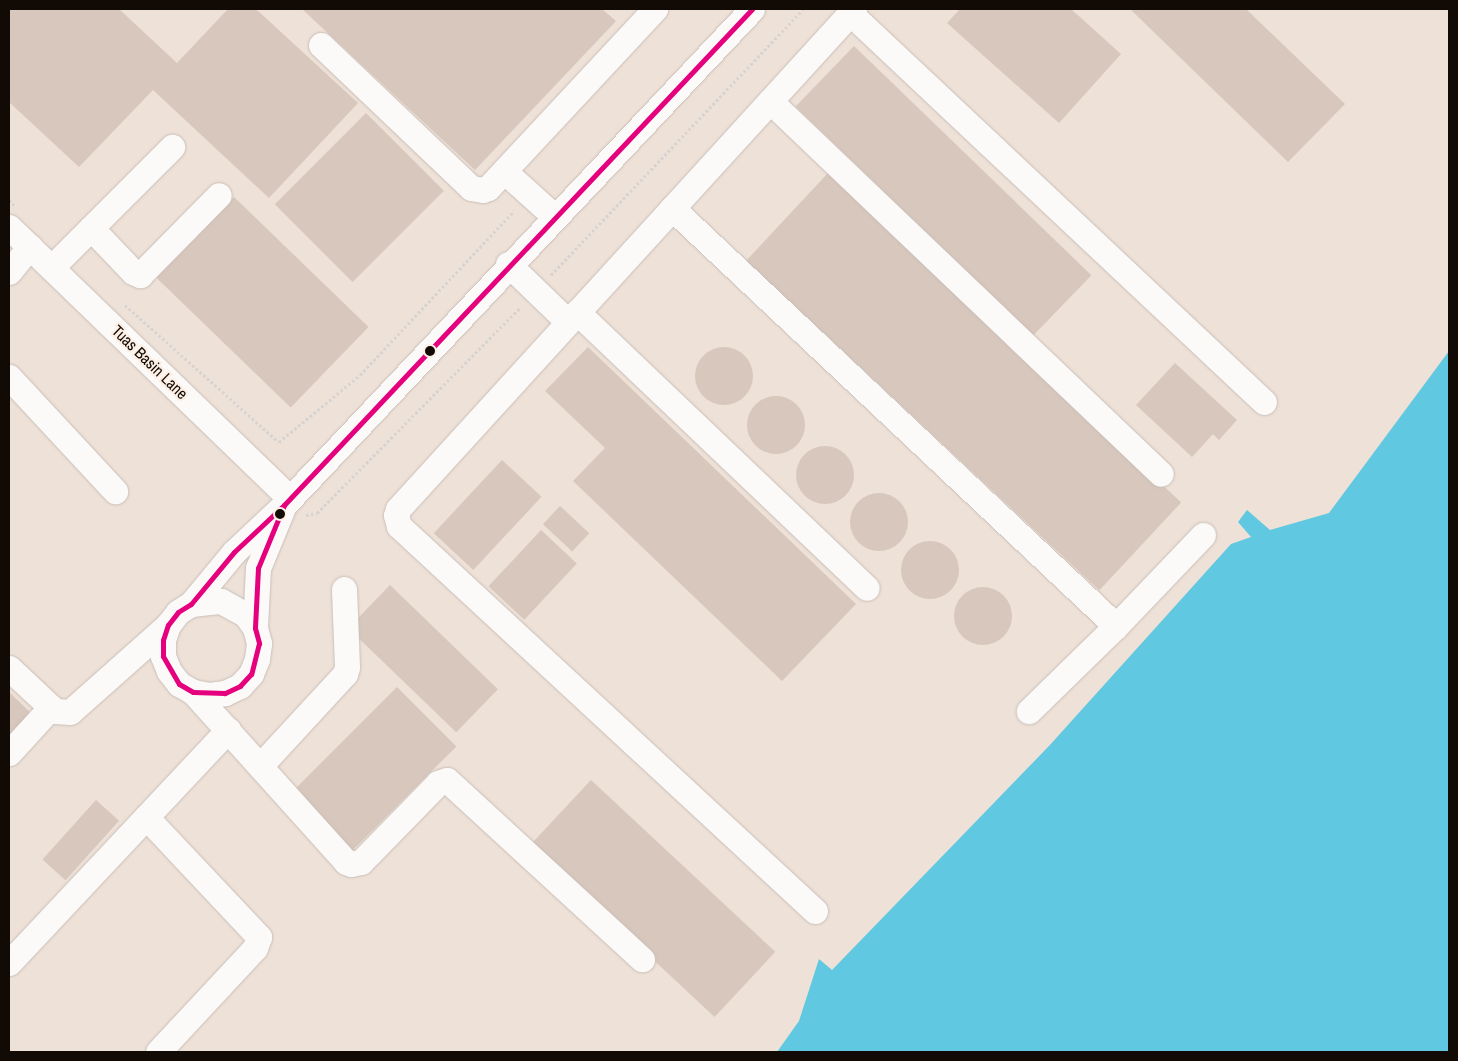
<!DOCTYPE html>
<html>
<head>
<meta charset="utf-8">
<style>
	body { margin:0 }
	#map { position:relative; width:1458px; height:1061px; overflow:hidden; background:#eee1d7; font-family:"Archivo Narrow",sans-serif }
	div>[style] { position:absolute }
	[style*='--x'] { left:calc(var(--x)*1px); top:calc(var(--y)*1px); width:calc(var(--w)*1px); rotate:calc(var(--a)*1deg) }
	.water>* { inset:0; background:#60c8e0 }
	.building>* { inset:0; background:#d7c7bd; transform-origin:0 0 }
	.round { border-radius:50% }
	.path>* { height:3px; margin-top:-1.5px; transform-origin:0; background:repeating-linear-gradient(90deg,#d7d3d1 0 2.5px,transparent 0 5px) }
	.roads { filter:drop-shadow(0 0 1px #c8bfb8) drop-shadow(0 0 1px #c8bfb8) }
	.minor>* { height:25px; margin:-12.5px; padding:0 12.5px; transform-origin:12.5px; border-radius:12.5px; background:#fcfaf9 }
	.bus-1>* { height:5px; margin:-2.5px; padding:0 2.5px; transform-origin:2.5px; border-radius:2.5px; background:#e5007d }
	.dots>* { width:14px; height:14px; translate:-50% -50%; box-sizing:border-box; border:2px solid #fdefe4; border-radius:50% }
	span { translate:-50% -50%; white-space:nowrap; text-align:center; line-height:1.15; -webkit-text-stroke:4.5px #fdefe4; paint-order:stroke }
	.street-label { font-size:16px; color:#110a05 }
	.frame { position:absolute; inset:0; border:10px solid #110a05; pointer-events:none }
</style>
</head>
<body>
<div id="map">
	<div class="water">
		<i style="clip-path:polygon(1449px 351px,1449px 1052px,777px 1052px,799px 1021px,819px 959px,832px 970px,1049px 746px,1231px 544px,1251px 537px,1238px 522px,1247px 510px,1270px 530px,1329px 513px)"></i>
	</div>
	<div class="building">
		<i style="clip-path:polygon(9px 9px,119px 9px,177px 63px,228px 9px,256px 9px,358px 103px,269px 198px,153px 90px,79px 167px,9px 102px)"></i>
		<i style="clip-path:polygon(302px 9px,602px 9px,616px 21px,475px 170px)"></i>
		<i style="clip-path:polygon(960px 9px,1071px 9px,1121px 54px,1059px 123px,947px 23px)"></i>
		<i style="clip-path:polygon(1130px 9px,1246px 9px,1345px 104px,1288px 162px)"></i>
		<i style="left:854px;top:46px;width:330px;height:84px;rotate:44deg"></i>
		<i style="left:366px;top:113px;width:110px;height:129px;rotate:45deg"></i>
		<i style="left:828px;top:173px;width:483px;height:120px;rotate:43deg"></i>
		<i style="left:234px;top:197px;width:187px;height:112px;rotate:44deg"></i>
		<i class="round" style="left:695px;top:347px;width:58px;height:58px"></i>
		<i style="clip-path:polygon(588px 347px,856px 604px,782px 681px,573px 481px,605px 448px,545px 391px)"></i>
		<i style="clip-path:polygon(1175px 363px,1237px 420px,1219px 440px,1213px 434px,1192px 457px,1136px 405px)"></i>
		<i class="round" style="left:747px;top:396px;width:58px;height:58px"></i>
		<i class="round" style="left:796px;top:446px;width:58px;height:58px"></i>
		<i style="left:502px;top:460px;width:54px;height:100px;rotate:43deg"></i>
		<i class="round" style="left:850px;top:493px;width:58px;height:58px"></i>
		<i style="left:560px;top:506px;width:40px;height:25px;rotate:43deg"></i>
		<i style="left:541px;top:530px;width:49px;height:77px;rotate:43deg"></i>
		<i class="round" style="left:901px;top:541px;width:58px;height:58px"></i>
		<i style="left:390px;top:585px;width:150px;height:60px;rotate:44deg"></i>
		<i class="round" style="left:954px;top:587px;width:58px;height:58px"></i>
		<i style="left:397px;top:687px;width:84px;height:151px;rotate:45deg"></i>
		<i style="clip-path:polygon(9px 692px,31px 713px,9px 736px)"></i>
		<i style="left:591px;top:780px;width:252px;height:89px;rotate:43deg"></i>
		<i style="left:96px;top:800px;width:31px;height:80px;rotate:42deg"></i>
	</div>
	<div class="path">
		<i style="--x:9;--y:200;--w:7;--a:45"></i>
		<i style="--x:551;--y:275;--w:366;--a:-46.5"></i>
		<i style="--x:125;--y:305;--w:206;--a:41.7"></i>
		<i style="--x:279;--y:442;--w:105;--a:-39.6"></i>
		<i style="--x:360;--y:375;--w:225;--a:-46.8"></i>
		<i style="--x:306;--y:515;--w:11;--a:-10"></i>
		<i style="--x:317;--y:513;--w:290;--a:-45.3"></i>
	</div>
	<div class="roads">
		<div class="minor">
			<i style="--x:850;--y:13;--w:568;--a:43.22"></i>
			<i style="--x:321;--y:45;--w:207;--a:43.6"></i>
			<i style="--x:471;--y:188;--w:12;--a:9"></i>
			<i style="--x:483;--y:190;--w:5;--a:-22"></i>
			<i style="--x:488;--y:188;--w:245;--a:-47"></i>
			<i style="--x:770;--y:101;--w:540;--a:43.65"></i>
			<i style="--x:504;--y:171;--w:69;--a:42"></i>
			<i style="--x:672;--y:208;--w:610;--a:43.27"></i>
			<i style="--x:1116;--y:626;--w:122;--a:135.7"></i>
			<i style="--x:9;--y:227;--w:390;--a:44"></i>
			<i style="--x:91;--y:228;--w:61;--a:46.3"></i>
			<i style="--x:133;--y:272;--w:8;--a:23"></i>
			<i style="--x:140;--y:275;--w:112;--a:-45.4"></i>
			<i style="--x:508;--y:264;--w:83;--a:44"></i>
			<i style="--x:52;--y:267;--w:170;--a:-45"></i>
			<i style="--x:9;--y:272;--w:33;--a:-51"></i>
			<i style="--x:577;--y:312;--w:400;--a:43.6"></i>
			<i style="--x:9;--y:377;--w:156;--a:47.1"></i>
			<i style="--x:284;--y:505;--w:68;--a:112.4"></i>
			<i style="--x:258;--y:568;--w:60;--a:92.9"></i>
			<i style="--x:255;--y:628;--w:16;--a:75"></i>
			<i style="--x:259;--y:643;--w:16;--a:97"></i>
			<i style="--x:257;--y:659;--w:16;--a:112"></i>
			<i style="--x:251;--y:674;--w:16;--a:133"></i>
			<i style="--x:240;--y:686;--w:17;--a:155"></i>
			<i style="--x:225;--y:693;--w:16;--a:173"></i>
			<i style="--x:209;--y:695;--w:16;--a:-169"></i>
			<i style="--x:193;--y:692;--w:16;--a:-150"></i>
			<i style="--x:179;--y:684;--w:16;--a:-128"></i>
			<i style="--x:169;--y:671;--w:16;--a:-112"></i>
			<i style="--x:163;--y:656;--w:16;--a:-90"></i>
			<i style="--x:163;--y:640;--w:16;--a:-72"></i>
			<i style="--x:168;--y:625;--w:16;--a:-52"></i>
			<i style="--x:178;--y:612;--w:15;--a:-32"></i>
			<i style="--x:191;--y:604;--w:67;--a:-50.4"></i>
			<i style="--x:234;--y:552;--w:69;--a:-43.2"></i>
			<i style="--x:284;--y:505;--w:682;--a:-46.66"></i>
			<i style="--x:191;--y:604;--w:30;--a:-6"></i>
			<i style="--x:221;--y:601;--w:29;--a:29"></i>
			<i style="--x:246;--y:615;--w:16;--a:55"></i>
			<i style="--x:1116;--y:626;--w:126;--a:-46.3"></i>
			<i style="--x:9;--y:668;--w:63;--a:43.1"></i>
			<i style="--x:55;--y:711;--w:15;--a:4"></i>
			<i style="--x:70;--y:712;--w:131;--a:-41.6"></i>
			<i style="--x:193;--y:692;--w:229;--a:48"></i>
			<i style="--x:346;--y:862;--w:5;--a:22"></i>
			<i style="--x:351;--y:864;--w:10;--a:-11"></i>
			<i style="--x:361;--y:862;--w:110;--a:-45.7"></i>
			<i style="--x:438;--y:783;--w:9;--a:-18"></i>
			<i style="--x:447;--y:780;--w:265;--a:42.6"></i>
			<i style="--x:9;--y:753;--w:62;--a:-47.6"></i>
			<i style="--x:260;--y:766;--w:125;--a:-47.3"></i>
			<i style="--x:345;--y:674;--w:7;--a:-74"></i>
			<i style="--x:347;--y:667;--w:78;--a:-92.2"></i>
			<i style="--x:146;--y:817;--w:165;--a:46.7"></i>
			<i style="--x:259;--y:937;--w:12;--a:110"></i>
			<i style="--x:255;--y:948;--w:142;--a:133"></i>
			<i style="--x:815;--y:911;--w:567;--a:-137.22"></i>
			<i style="--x:399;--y:526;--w:11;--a:-105"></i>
			<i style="--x:396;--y:515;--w:6;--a:-72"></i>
			<i style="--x:398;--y:509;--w:677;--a:-47.64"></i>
			<i style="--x:9;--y:963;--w:320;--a:-46.8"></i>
		</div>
	</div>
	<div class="bus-1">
		<i style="--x:284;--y:505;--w:68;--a:112.4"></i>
		<i style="--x:258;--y:568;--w:60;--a:92.9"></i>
		<i style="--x:255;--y:628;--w:16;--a:75"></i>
		<i style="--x:259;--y:643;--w:32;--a:104"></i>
		<i style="--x:251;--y:674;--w:16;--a:133"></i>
		<i style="--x:240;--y:686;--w:17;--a:155"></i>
		<i style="--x:225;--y:693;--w:32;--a:-178"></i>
		<i style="--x:193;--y:692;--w:16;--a:-150"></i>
		<i style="--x:179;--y:684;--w:32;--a:-120"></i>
		<i style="--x:163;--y:656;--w:16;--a:-90"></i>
		<i style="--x:163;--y:640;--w:16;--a:-72"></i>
		<i style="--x:168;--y:625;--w:16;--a:-52"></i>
		<i style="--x:178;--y:612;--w:15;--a:-32"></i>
		<i style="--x:191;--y:604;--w:67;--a:-50.4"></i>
		<i style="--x:234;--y:552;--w:69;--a:-43.2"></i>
		<i style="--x:284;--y:505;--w:682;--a:-46.66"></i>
	</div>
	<div class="dots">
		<i style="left:430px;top:351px;background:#110a05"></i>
		<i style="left:280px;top:514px;background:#110a05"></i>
	</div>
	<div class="street-label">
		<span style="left:150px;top:362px;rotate:44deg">Tuas Basin Lane</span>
	</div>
	<div class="frame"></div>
</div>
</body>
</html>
